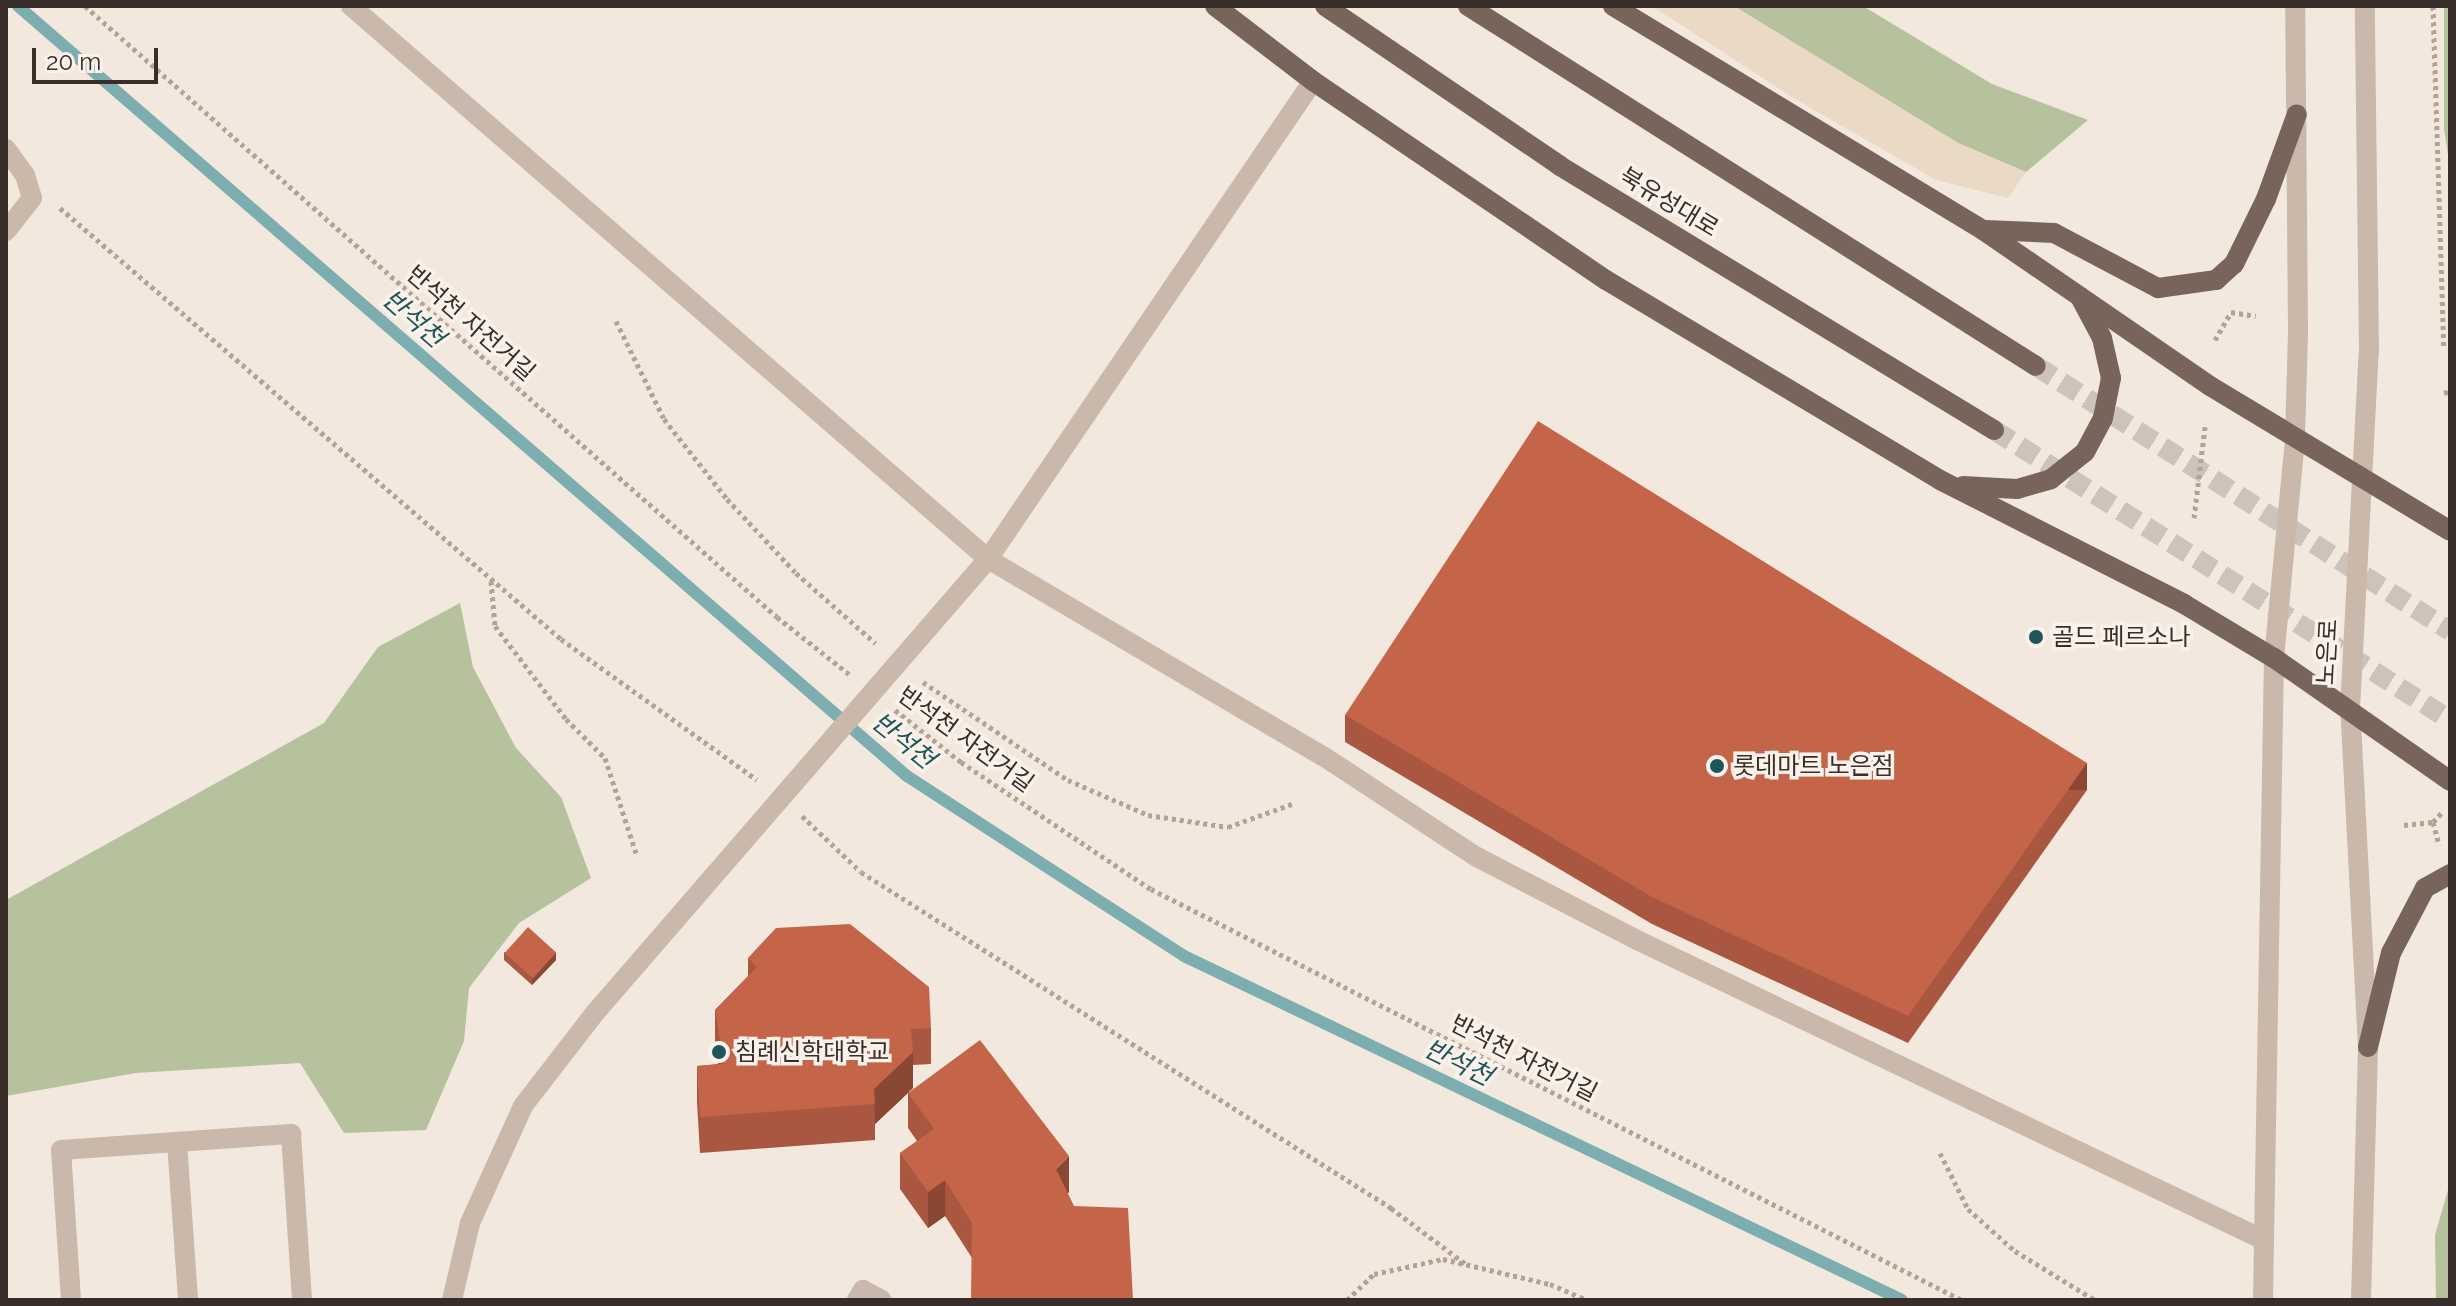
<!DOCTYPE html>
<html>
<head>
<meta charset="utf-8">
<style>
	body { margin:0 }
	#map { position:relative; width:2456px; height:1306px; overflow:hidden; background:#f2e8de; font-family:Raleway,"Noto Sans KR",sans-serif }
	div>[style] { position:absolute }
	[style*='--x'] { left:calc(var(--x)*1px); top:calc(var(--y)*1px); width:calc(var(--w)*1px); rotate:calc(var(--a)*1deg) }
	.green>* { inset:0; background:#b6c19e }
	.plaza>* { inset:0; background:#ead9c5 }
	.stream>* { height:12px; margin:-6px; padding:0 6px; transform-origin:6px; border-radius:6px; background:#7daeaf }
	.major-tunnel>* { height:20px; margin-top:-10px; transform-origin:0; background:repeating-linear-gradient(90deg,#cdc3ba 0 20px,transparent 0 30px) }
	.path>* { height:5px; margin-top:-2.5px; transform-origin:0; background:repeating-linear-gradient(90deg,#b6a294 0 4px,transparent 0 8px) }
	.minor>* { height:20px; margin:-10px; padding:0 10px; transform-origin:10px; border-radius:10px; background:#cab8aa }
	.major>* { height:20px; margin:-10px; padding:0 10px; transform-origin:10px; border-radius:10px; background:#79645b }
	.wall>* { inset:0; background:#a95740 }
	.shaded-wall>* { inset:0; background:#894734; transform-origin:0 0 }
	.building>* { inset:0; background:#c4654a; transform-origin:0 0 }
	.dots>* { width:22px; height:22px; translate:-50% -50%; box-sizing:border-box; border:4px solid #faf2ea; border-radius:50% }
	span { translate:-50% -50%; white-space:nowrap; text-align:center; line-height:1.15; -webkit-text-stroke:7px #faf2ea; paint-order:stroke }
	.street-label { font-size:24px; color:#382d29 }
	.poi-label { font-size:24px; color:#382d29 }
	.left { translate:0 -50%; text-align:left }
	.water-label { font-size:26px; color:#1f5659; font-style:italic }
	.frame { position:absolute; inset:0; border:8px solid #382d29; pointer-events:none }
	.scale { position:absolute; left:32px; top:48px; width:126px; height:36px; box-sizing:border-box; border:4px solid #382d29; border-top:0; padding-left:10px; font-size:24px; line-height:28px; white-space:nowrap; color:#382d29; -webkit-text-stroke:6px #faf2ea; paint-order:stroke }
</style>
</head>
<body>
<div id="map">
	<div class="green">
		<i style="clip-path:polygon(1734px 6px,1863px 6px,1992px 84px,2088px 120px,2026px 172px,1958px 143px)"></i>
		<i style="clip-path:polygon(2444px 6px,2450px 6px,2450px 167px,2444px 129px)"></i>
		<i style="clip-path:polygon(460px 603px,473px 667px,516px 748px,561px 797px,591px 878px,519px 923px,469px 988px,464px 1041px,426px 1130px,344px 1133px,300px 1063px,136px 1073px,6px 1096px,6px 900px,324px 723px,378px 647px)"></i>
		<i style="clip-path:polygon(2450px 1183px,2450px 1300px,2436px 1300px,2435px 1235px)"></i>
	</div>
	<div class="plaza">
		<i style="clip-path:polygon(1652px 6px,1734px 6px,1958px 143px,2026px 172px,2008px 198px,1936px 180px,1795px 99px)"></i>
	</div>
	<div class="stream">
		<i style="--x:18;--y:6;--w:1176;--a:40.9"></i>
		<i style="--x:907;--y:776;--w:330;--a:33"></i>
		<i style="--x:1184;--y:956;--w:796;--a:25.6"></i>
	</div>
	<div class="major-tunnel">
		<i style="--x:2036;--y:366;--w:492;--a:32.6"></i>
		<i style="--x:1994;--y:430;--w:540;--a:32.45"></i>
	</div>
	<div class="path">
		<i style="--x:85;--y:6;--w:923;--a:41.44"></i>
		<i style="--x:777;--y:617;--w:92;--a:38.4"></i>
		<i style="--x:2433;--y:6;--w:343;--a:88.2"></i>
		<i style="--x:60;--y:208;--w:661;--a:40.7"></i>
		<i style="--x:561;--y:639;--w:241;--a:35.7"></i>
		<i style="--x:2231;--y:312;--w:25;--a:9"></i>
		<i style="--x:616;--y:321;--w:109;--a:63.9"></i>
		<i style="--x:664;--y:419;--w:102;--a:51.8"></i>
		<i style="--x:727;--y:499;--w:101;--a:47"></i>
		<i style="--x:796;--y:573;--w:106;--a:41.5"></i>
		<i style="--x:2215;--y:340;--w:32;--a:-60"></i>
		<i style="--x:2444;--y:393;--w:6;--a:-18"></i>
		<i style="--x:2194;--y:518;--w:92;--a:-83.1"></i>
		<i style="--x:491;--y:581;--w:45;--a:84.9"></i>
		<i style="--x:495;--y:626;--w:117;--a:52.6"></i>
		<i style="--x:566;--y:719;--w:55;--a:45"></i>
		<i style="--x:605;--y:758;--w:103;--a:71.9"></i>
		<i style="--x:923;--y:682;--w:175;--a:34.1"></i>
		<i style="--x:1068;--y:780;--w:87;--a:23.6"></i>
		<i style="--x:1148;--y:815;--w:81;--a:8.5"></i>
		<i style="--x:1228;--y:827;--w:68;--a:-19.8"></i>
		<i style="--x:895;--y:710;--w:84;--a:38.2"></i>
		<i style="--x:961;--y:762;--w:229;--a:33.8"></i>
		<i style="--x:1151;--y:889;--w:909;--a:26.88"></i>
		<i style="--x:802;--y:816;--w:81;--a:43.5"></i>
		<i style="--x:861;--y:872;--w:628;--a:32.37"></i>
		<i style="--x:1391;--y:1208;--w:95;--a:36.9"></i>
		<i style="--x:2433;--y:822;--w:24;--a:75"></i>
		<i style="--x:2404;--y:825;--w:29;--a:-6"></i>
		<i style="--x:2433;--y:822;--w:16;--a:-47"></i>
		<i style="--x:1940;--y:1153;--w:63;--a:63.4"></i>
		<i style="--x:1968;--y:1209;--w:63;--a:41.8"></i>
		<i style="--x:2015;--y:1251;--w:94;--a:31.5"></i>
		<i style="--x:1347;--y:1300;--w:37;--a:-44"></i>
		<i style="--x:1374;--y:1274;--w:71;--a:-12.3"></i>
		<i style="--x:1443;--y:1259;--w:110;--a:13.2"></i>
		<i style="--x:1550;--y:1284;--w:40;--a:23.4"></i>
	</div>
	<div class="minor">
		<i style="--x:351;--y:6;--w:844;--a:40.96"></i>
		<i style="--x:988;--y:559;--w:389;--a:30.5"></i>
		<i style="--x:1323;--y:756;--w:184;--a:33.3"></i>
		<i style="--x:1477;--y:857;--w:180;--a:27.4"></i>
		<i style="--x:1637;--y:940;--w:693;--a:25.57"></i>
		<i style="--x:6;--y:149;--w:32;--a:54"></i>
		<i style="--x:25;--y:175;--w:24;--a:73"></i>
		<i style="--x:32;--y:198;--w:42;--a:128.2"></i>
		<i style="--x:177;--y:1142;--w:158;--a:86"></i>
		<i style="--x:71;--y:1300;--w:150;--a:-93.8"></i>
		<i style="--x:61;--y:1150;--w:231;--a:-4"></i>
		<i style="--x:291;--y:1134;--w:166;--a:86.2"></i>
		<i style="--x:452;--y:1300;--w:79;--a:-76.8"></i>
		<i style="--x:470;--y:1223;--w:128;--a:-65.6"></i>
		<i style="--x:523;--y:1106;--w:116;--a:-52.3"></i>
		<i style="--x:594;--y:1014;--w:602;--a:-49.11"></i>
		<i style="--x:988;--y:559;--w:578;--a:-55.79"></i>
		<i style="--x:857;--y:1300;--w:12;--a:-59"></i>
		<i style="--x:863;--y:1290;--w:21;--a:28"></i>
		<i style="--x:2263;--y:1300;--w:642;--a:-89.02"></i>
		<i style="--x:2274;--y:658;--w:220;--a:-84.5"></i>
		<i style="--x:2295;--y:439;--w:110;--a:-88.4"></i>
		<i style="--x:2298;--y:329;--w:323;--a:-90.5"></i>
		<i style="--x:2361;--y:1300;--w:253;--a:-88.4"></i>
		<i style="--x:2368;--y:1047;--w:338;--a:-93"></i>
		<i style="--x:2350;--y:709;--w:359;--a:-87"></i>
		<i style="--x:2369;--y:351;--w:345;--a:-90.7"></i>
	</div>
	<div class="major">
		<i style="--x:1215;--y:6;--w:123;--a:37.4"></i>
		<i style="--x:1313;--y:81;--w:354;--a:34.2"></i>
		<i style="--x:1606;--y:280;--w:389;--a:30.9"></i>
		<i style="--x:1940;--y:480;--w:274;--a:26.9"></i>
		<i style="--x:2184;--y:604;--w:105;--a:31"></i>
		<i style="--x:2274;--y:658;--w:215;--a:34.9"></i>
		<i style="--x:1325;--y:6;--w:284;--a:34.2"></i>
		<i style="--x:1560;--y:166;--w:508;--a:31.31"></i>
		<i style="--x:1468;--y:6;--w:672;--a:32.37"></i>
		<i style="--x:1613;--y:6;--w:433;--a:31.2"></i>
		<i style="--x:1983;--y:230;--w:275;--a:34.5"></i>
		<i style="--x:2210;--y:386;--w:280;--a:31.1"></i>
		<i style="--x:1986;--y:230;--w:68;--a:2.5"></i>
		<i style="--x:2054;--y:233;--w:118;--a:27.9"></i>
		<i style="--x:2158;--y:288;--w:59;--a:-7.9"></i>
		<i style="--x:2216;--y:280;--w:24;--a:-42"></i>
		<i style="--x:2234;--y:264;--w:72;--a:-63.8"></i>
		<i style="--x:2266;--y:199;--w:90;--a:-70"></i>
		<i style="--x:1963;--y:486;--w:54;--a:3.2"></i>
		<i style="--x:2017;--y:489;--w:35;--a:-16"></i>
		<i style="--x:2051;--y:479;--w:43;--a:-38.5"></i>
		<i style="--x:2085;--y:452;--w:38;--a:-62"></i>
		<i style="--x:2103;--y:418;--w:41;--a:-78.7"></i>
		<i style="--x:2111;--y:378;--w:41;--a:-102.7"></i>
		<i style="--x:2102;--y:338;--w:47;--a:-118.2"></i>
		<i style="--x:2368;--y:1047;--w:97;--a:-76.3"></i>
		<i style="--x:2391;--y:953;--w:73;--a:-62.4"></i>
		<i style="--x:2425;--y:888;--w:29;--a:-29"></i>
	</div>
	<div class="wall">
		<i style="clip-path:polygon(1345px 715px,2087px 790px,1908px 1043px,1652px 924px,1345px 742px)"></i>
		<i style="clip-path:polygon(504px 952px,556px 960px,532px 985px,504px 960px)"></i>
		<i style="clip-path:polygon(748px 958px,931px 1028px,931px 1064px,913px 1065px,913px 1088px,908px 1092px,1069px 1192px,972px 1258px,945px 1216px,928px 1228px,900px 1189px,900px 1153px,917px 1141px,908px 1128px,908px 1093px,875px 1124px,875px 1140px,700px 1153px,697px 1102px,697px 1066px,718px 1064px,715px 1046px,715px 1010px,748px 976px)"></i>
	</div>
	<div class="shaded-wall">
		<i style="left:2087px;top:763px;width:27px;height:310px;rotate:90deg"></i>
		<i style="clip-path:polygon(556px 952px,556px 960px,532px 985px,532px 978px)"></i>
		<i style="clip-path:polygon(913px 1052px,913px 1088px,875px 1124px,874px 1089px)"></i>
		<i style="clip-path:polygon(1069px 1156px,1069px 1192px,1056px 1205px,1056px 1169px)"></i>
		<i style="clip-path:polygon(945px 1180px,945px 1216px,928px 1228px,928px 1192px)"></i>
	</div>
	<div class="building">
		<i style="clip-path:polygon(1538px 421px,2087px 763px,1908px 1016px,1652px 897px,1345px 715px)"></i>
		<i style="clip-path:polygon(850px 924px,929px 987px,931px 1028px,911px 1029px,913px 1052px,874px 1089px,875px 1104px,700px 1117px,697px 1066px,724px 1064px,715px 1010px,757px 967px,748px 958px,776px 928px)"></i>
		<i style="left:528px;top:927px;width:38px;height:35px;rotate:42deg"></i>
		<i style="clip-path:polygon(980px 1040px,1069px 1156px,1056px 1169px,1074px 1206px,1128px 1208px,1133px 1300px,971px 1300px,972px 1223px,945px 1180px,928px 1192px,900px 1153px,934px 1129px,908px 1093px)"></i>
	</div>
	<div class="dots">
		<i style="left:2036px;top:637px;background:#1f5659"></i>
		<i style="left:1717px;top:766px;background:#1f5659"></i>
		<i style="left:719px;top:1052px;background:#1f5659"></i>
	</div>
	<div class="street-label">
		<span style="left:1669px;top:202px;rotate:31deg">북유성대로</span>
		<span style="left:471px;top:323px;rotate:41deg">반석천 자전거길</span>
		<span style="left:2327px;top:652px;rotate:-87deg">노은로</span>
		<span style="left:966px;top:739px;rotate:36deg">반석천 자전거길</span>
		<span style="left:1524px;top:1058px;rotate:27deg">반석천 자전거길</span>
	</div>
	<div class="poi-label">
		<span class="left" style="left:2052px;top:637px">골드 페르소나</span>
		<span class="left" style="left:1733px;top:766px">롯데마트 노은점</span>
		<span class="left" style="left:735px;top:1052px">침례신학대학교</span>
	</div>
	<div class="water-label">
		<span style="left:413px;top:319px;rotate:41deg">반석천</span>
		<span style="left:903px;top:741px;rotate:39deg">반석천</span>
		<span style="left:1458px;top:1063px;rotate:26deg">반석천</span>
	</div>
	<div class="frame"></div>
	<div class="scale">20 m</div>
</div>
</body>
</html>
